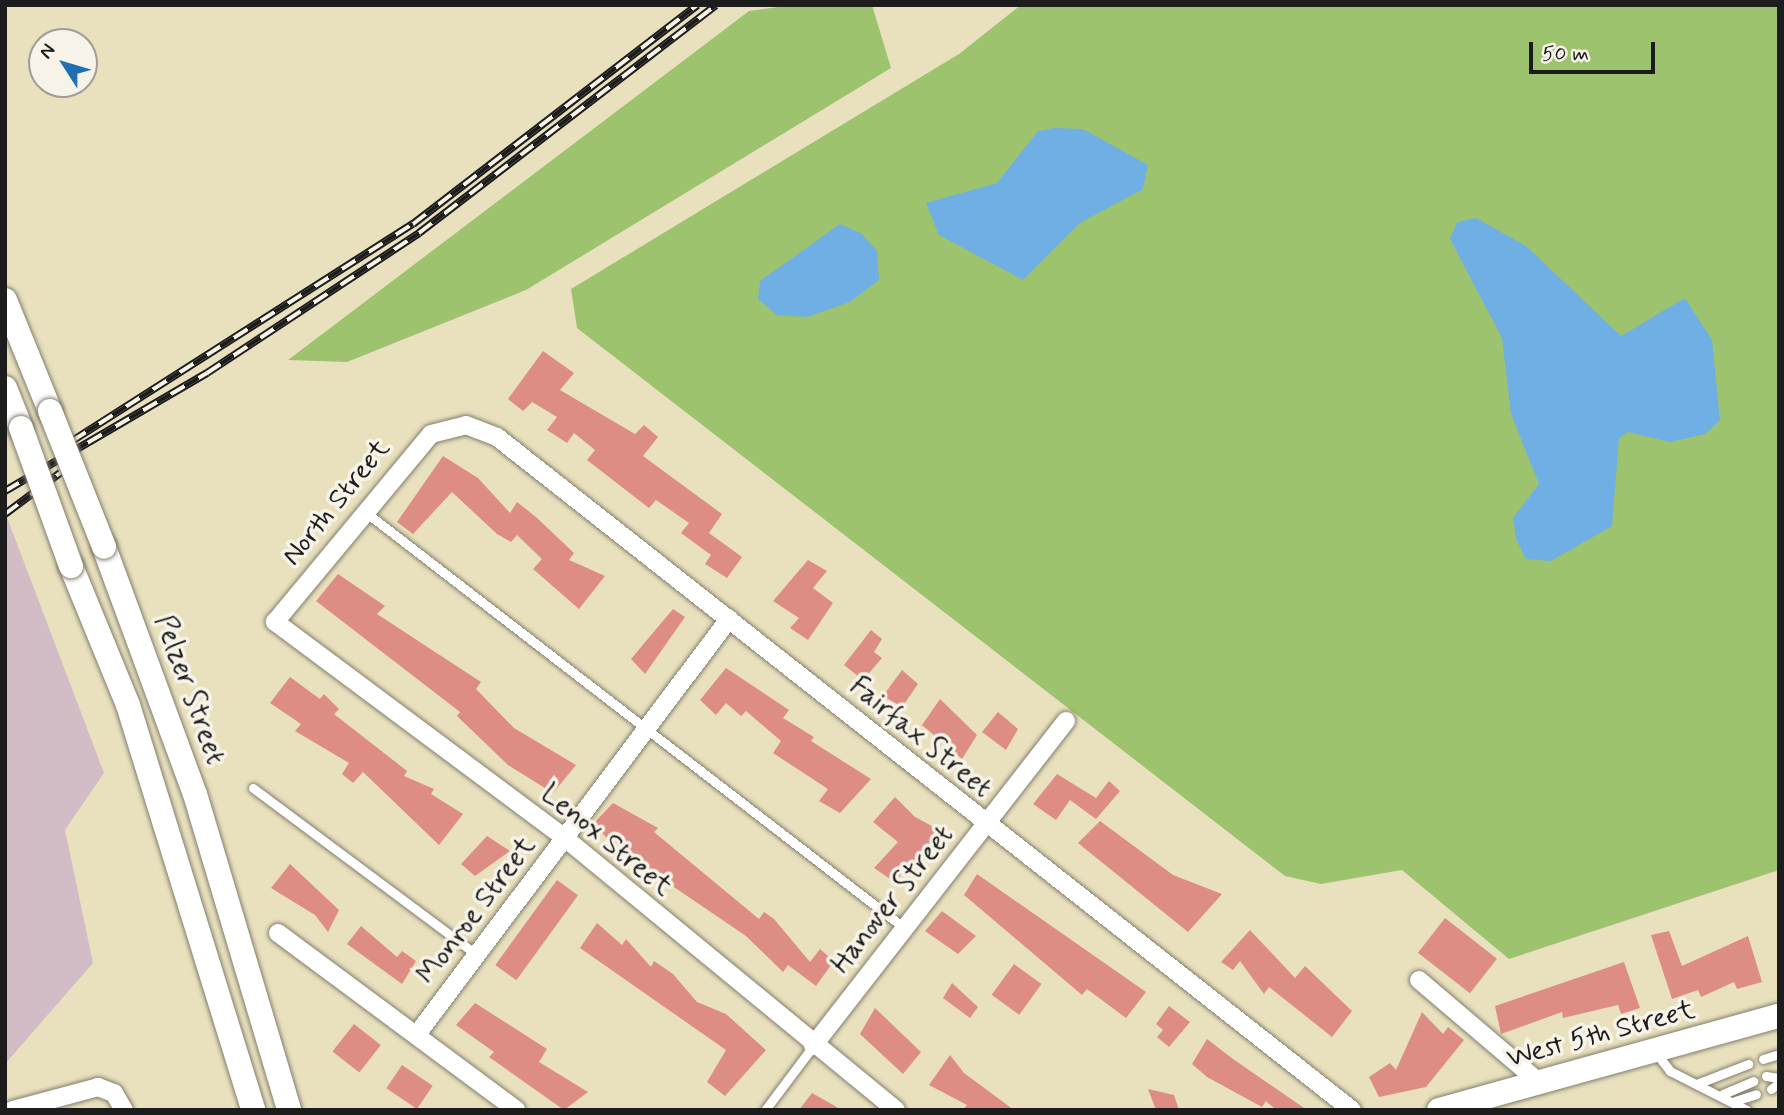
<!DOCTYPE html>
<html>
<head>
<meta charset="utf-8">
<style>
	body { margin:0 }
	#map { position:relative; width:1784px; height:1115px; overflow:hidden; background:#e9e1be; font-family:Mynerve,sans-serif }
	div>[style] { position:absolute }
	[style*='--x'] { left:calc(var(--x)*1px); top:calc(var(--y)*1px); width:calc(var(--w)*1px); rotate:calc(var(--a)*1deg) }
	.industrial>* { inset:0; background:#d2bdc7 }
	.green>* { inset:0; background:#9dc36e }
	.water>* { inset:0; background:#70afe3 }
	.building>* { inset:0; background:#de8d85; transform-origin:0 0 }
	.roads { filter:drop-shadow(0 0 2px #827e6d) drop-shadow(0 0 2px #827e6d) }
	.lane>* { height:9px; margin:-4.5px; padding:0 4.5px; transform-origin:4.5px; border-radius:4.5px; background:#fff }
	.street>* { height:18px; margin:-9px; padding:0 9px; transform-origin:9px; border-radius:9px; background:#fff }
	.secondary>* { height:24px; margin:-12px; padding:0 12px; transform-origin:12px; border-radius:12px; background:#fff }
	.rail>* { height:8px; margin-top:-4px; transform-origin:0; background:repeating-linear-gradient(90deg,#f7f3e8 0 16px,#1c1c1c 0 32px); box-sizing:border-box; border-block:2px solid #1c1c1c }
	.bridges { filter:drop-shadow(0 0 2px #827e6d) drop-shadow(0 0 2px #827e6d) }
	.secondary-bridge>* { height:24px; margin:-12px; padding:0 12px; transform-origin:12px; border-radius:12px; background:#fff }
	span { translate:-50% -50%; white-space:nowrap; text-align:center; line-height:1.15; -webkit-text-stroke:7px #f7f3e8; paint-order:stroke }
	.street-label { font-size:28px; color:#1c1c1c }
	.frame { position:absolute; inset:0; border:7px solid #1c1c1c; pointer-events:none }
	.north { position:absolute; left:28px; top:28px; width:70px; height:70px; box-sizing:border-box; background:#f7f3e8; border:2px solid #9f9d96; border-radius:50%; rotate:307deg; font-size:19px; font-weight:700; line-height:28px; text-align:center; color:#1c1c1c }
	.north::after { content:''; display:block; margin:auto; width:24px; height:32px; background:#1f6fb2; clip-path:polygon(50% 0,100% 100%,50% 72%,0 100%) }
	.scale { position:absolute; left:1529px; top:42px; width:126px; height:32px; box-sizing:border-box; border:4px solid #1c1c1c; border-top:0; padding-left:9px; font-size:21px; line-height:24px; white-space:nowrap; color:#1c1c1c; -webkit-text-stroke:5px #f7f3e8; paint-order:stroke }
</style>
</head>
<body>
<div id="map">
	<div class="industrial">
		<i style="clip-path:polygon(5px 512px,104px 773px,65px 830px,93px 963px,5px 1064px)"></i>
	</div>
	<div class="green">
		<i style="clip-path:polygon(792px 5px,872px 5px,891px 68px,526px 290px,347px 362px,288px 360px,749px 11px)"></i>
		<i style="clip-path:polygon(1021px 5px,1779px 5px,1779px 870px,1509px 959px,1402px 870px,1321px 884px,1285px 876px,577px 328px,571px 289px,959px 54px)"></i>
	</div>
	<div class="water">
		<i style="clip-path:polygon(1054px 128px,1083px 129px,1148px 165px,1143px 189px,1080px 223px,1023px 280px,939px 235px,926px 203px,997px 183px,1038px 131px)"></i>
		<i style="clip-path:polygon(1476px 218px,1526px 246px,1621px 336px,1685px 298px,1712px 340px,1720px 420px,1705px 434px,1670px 442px,1628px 432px,1619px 438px,1612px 526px,1551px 561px,1526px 559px,1516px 539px,1513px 518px,1539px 484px,1511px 414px,1502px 338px,1450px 239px,1457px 222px)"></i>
		<i style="clip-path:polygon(840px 224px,862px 234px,877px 251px,879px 280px,850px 302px,807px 317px,777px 315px,758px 299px,760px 281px)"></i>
	</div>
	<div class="building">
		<i style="clip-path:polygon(543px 351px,574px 373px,560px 390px,635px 434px,644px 425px,658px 437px,643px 456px,722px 514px,709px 533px,742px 557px,727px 578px,705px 564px,711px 555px,681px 533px,689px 523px,656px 500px,649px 508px,587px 460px,595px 450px,574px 433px,567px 443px,547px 430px,557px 417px,532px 402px,523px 411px,508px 399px)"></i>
		<i style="clip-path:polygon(443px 456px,478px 478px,510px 513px,517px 502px,536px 517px,574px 553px,569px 560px,605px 576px,579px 609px,533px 569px,542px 559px,517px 535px,511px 542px,497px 534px,452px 492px,413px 534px,397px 522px)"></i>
		<i style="clip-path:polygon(808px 560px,827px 571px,813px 588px,833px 603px,808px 640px,790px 628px,799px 618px,773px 601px)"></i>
		<i style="clip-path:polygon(338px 574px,385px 606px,377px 614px,481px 682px,476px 689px,514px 728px,576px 765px,553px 793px,508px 765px,457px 716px,460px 712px,316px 601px)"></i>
		<i style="clip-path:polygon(673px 609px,685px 617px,645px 674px,631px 659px)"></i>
		<i style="clip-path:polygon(871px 630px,882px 639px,874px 652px,882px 658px,863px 680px,844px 665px)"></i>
		<i style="clip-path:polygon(726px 668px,789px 710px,783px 718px,814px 737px,811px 741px,871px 779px,840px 813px,819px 801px,828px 789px,773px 753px,781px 741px,746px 711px,741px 716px,726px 703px,716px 715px,700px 700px)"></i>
		<i style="clip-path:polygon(902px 670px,918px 684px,902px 707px,883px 696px)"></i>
		<i style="clip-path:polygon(290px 677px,320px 699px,324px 694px,339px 709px,334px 714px,407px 771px,404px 776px,434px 789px,431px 794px,463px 814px,439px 845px,363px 772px,353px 783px,342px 774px,349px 763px,295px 731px,301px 724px,270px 703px)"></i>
		<i style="clip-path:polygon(940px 699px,977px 735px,962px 759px,922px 725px)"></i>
		<i style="clip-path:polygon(998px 712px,1018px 729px,1006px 750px,982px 732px)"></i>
		<i style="clip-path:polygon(1057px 774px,1096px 798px,1109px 781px,1120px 791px,1096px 819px,1070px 800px,1056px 820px,1033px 804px)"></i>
		<i style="clip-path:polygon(895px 797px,915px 817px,945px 833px,918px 869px,909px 861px,896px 883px,874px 868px,898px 842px,873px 822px)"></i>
		<i style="clip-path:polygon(613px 803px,658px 828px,654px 832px,759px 919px,764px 912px,774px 919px,810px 962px,820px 949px,834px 961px,816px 986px,788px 965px,783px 972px,746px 936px,618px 849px,593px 824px)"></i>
		<i style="clip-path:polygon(1100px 821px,1173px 875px,1222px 894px,1188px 932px,1078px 843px)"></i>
		<i style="clip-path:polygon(487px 836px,510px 851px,475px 876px,461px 864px)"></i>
		<i style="clip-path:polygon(290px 864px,339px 910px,328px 932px,315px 915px,271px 888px)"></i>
		<i style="clip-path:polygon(977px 874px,1146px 992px,1126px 1018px,1087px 989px,1082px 995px,964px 895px)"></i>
		<i style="left:557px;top:880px;width:26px;height:105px;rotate:36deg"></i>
		<i style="clip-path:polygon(942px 911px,976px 936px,958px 954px,925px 931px)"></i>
		<i style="left:1445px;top:918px;width:66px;height:44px;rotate:38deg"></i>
		<i style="clip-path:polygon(597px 923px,622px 945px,626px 939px,651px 967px,654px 961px,673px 974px,697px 1002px,726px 1014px,766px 1050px,725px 1096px,707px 1082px,726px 1050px,580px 948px)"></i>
		<i style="clip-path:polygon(361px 926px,397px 957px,402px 951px,416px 961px,402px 984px,347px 944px)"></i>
		<i style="clip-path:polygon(1250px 930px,1295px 978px,1305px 966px,1352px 1011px,1332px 1037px,1269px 987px,1264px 994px,1240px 961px,1233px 970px,1221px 962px)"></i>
		<i style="clip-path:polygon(1669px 931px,1682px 966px,1748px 936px,1762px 982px,1737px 989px,1734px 982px,1701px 997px,1698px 990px,1672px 999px,1651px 935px)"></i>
		<i style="clip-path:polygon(1624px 962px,1640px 1008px,1621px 1014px,1618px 1005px,1563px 1018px,1562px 1012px,1501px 1034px,1495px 1006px)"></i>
		<i style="left:1014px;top:964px;width:34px;height:38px;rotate:36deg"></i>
		<i style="clip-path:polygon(952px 983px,978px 1007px,970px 1018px,943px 998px)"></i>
		<i style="clip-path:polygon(475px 1003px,547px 1049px,539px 1062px,588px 1092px,564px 1110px,489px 1057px,494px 1052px,456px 1025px)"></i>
		<i style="clip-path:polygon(1169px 1006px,1190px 1022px,1169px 1047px,1157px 1037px,1163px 1030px,1156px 1024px)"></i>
		<i style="clip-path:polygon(875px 1008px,921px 1052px,903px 1074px,860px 1034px)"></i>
		<i style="clip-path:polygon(1422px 1012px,1443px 1034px,1448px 1027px,1464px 1040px,1426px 1087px,1379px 1097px,1369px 1077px,1390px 1063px,1396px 1070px)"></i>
		<i style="left:354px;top:1024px;width:34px;height:35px;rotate:38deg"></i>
		<i style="clip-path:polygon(1207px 1039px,1233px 1059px,1307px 1110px,1276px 1110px,1266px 1101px,1262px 1107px,1207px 1077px,1192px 1064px)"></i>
		<i style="clip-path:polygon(950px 1055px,964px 1073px,1014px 1110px,963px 1110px,967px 1105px,929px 1085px)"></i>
		<i style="left:402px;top:1065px;width:37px;height:28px;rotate:34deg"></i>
		<i style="clip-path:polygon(1148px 1089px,1174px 1095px,1179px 1110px,1156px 1110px)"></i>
		<i style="clip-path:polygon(812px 1093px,842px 1110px,799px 1110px)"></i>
	</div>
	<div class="roads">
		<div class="lane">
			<i style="--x:364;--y:511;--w:681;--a:37.66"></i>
			<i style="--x:253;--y:788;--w:279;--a:36.7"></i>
			<i style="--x:1656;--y:1053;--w:23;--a:52"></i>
			<i style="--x:1670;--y:1071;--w:86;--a:26.9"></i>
			<i style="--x:1763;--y:1059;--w:17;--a:-17"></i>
			<i style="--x:1766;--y:1076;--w:13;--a:9"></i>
			<i style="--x:1699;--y:1083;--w:53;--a:-21.2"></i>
			<i style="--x:1771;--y:1089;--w:10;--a:-37"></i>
			<i style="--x:1723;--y:1094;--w:33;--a:-23"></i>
			<i style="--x:1735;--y:1101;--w:22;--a:-18"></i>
			<i style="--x:765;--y:1110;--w:80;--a:-53.1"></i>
		</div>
		<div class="street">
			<i style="--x:278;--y:933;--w:297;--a:36.6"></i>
			<i style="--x:1419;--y:980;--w:157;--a:40.4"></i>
			<i style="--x:418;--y:1033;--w:518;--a:-53.09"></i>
			<i style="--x:813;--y:1046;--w:412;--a:-52.1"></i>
			<i style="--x:13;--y:1110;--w:88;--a:-15.1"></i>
			<i style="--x:98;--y:1087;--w:17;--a:21"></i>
			<i style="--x:114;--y:1093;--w:20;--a:60"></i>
			<i style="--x:896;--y:1110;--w:428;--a:-140.6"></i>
			<i style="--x:565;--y:838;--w:362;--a:-143.3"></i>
			<i style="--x:275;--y:622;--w:244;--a:-50.3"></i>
			<i style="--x:431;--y:434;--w:36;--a:-14"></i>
			<i style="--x:466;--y:425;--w:33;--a:21"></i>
			<i style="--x:497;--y:437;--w:1088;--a:38.21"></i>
		</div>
		<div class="secondary">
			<i style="--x:5;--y:300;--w:120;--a:67.9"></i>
			<i style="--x:5;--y:388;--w:43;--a:68.2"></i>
			<i style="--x:104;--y:547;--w:263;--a:69.8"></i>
			<i style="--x:195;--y:794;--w:330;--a:73.4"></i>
			<i style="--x:71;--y:566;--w:150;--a:67.7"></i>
			<i style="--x:128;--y:705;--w:424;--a:72.8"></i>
			<i style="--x:1439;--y:1110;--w:353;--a:-15.5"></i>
		</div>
	</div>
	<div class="rail">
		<i style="--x:72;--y:441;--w:404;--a:-32.5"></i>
		<i style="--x:413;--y:224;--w:359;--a:-37.6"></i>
		<i style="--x:5;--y:491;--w:234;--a:-30.3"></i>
		<i style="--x:207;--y:373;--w:254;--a:-33.4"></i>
		<i style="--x:419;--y:233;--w:374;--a:-37.5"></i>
		<i style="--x:5;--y:514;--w:69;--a:-36.7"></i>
	</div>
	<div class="bridges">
		<div class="secondary-bridge">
			<i style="--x:50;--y:411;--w:146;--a:68.3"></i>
			<i style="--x:21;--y:428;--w:147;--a:70.1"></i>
		</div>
	</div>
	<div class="street-label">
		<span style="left:337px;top:503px;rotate:-51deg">North Street</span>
		<span style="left:189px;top:690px;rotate:70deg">Pelzer Street</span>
		<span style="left:920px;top:738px;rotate:39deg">Fairfax Street</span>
		<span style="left:606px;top:841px;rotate:39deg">Lenox Street</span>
		<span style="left:893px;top:900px;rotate:-52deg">Hanover Street</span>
		<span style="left:477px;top:911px;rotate:-53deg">Monroe Street</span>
		<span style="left:1601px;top:1035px;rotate:-15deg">West 5th Street</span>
	</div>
	<div class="frame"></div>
	<div class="north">N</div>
	<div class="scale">50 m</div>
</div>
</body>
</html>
